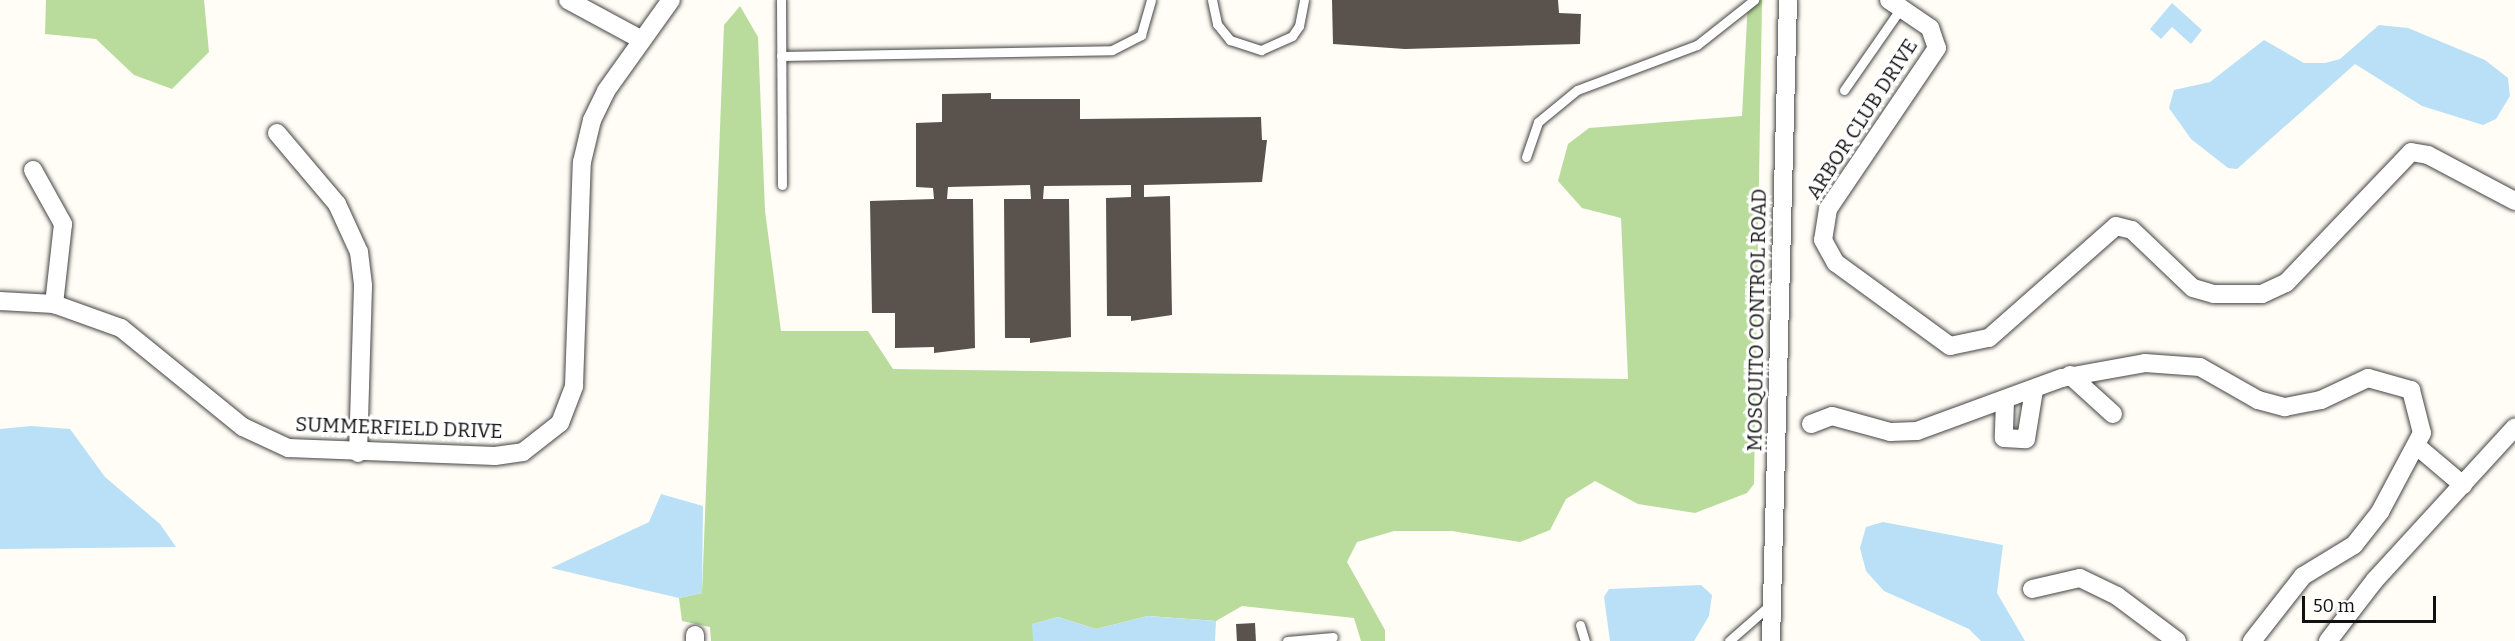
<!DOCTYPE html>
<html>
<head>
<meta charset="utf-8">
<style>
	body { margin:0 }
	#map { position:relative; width:2515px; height:641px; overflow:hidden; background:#fffdf5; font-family:Bitter,serif }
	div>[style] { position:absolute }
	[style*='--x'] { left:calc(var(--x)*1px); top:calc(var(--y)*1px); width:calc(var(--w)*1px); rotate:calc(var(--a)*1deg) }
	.forest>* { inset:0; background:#b9dc9c }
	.water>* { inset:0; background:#b9e0f7 }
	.building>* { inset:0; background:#5a524d; transform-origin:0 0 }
	.roads { filter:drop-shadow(0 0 2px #444) drop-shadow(0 0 2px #444) }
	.service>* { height:9px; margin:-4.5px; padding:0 4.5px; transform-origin:4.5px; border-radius:4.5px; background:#fff }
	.minor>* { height:18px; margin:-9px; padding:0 9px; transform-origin:9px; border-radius:9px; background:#fff }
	span { translate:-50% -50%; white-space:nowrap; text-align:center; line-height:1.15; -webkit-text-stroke:6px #fff; paint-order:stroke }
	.street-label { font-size:20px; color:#111 }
	.scale { position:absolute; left:2302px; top:596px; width:134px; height:27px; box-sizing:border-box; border:3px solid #111; border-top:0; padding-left:8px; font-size:18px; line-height:21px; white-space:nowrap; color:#111; -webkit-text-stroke:4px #fff; paint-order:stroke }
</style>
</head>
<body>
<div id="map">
	<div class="forest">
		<i style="clip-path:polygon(46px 0,204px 0,209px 52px,172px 89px,134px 75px,96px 39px,45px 34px)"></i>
		<i style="clip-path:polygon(1748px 0,1762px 0,1754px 484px,1747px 493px,1695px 513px,1638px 504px,1595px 481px,1566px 499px,1550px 530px,1520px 542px,1452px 531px,1394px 531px,1357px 542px,1347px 562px,1385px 630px,1385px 641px,1361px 641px,1354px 618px,1242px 606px,1216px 621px,1148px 616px,1096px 629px,1058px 617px,1033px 624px,1033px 641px,711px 641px,710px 627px,682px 621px,679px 598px,702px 593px,724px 25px,740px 6px,758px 37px,765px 211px,781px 331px,868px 331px,893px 369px,1628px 379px,1621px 218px,1582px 208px,1558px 181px,1568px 144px,1589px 128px,1742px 116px)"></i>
	</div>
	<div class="water">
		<i style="clip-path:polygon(2172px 3px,2202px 30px,2191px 44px,2172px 27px,2161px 39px,2150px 29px)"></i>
		<i style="clip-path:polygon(2379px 25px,2408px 28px,2485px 60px,2508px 78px,2510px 96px,2496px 119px,2483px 125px,2422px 106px,2355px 64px,2237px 169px,2228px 168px,2191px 139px,2169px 108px,2174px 90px,2210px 82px,2264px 40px,2304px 63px,2325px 63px,2340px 59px)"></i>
		<i style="clip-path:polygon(31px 426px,70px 429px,105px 477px,160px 524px,176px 547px,0 549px,0 429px)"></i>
		<i style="clip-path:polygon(661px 494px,703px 506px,702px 593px,679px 598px,551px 568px,649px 522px)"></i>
		<i style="clip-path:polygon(1883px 522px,2003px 545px,1997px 593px,2025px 641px,1981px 641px,1969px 629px,1884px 591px,1866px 571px,1860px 548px,1866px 527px)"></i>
		<i style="clip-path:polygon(1701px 585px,1712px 595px,1709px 616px,1694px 641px,1610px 641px,1604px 597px,1609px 589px)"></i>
		<i style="clip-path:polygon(1148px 616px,1216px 621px,1215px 641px,1033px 641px,1032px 624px,1058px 617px,1096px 629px)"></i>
	</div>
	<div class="building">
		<i style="clip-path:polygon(1332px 0,1558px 0,1559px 13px,1581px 14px,1580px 44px,1405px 49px,1333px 44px)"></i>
		<i style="clip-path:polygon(991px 93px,991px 99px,1080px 99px,1080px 119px,1261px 117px,1262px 140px,1267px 140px,1262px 182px,1144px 185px,1144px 197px,1170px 196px,1172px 315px,1131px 321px,1131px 316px,1107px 316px,1106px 198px,1131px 197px,1131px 185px,1044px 186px,1043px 199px,1069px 199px,1071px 337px,1030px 343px,1030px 338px,1005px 338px,1004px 199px,1031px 199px,1030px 185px,948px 187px,947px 199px,973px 199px,975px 348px,934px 353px,934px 347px,895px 348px,895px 313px,872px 313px,870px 201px,934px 199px,933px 188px,916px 187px,916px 123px,942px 122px,942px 94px)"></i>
		<i style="left:1255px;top:623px;width:18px;height:19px;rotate:87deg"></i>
	</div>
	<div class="roads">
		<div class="service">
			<i style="--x:781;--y:0;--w:185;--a:89.7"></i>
			<i style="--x:1212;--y:0;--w:25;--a:78"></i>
			<i style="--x:1217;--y:24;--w:21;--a:51"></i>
			<i style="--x:1230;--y:40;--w:33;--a:18"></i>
			<i style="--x:1261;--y:50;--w:34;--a:-24"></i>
			<i style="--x:1292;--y:36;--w:12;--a:-55"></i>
			<i style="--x:1299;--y:26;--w:26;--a:-79"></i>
			<i style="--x:781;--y:56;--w:331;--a:-1"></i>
			<i style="--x:1112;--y:50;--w:33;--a:-27"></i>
			<i style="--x:1141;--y:35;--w:36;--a:-74"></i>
			<i style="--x:1844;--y:90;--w:100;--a:-55.2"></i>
			<i style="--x:1526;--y:157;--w:37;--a:-71"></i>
			<i style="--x:1538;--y:122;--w:50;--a:-39.4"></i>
			<i style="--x:1577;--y:90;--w:128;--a:-20.6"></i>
			<i style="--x:1697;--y:45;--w:73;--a:-38.3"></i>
			<i style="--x:1580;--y:625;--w:17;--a:73"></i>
			<i style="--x:1287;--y:641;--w:46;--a:-5"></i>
			<i style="--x:1729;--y:641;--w:55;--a:-41.3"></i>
		</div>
		<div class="minor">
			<i style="--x:568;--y:0;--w:84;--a:28.4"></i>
			<i style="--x:1889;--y:0;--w:50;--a:34.3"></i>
			<i style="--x:1930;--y:28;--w:21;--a:71"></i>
			<i style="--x:1937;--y:48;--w:194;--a:124.1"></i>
			<i style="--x:1828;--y:209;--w:31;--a:99"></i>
			<i style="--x:1823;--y:240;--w:26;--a:61"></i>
			<i style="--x:1836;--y:263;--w:141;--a:36.1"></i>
			<i style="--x:1950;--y:346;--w:40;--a:-12"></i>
			<i style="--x:1989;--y:338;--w:169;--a:-41.4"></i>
			<i style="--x:2116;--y:226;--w:16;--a:14"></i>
			<i style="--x:2132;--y:230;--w:84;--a:43.6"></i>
			<i style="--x:2193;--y:288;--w:22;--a:16"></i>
			<i style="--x:2214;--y:294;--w:48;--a:0"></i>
			<i style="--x:2262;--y:294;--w:26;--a:-25"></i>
			<i style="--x:2286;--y:283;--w:181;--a:-46.3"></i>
			<i style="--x:2411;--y:152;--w:17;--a:10"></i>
			<i style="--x:2428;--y:155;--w:98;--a:27.9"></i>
			<i style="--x:277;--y:133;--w:93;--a:49.8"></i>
			<i style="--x:337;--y:204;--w:53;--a:65.4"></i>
			<i style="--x:359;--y:252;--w:34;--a:83"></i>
			<i style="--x:363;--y:286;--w:167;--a:91.7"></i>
			<i style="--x:33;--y:170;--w:62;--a:60.9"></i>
			<i style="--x:63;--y:224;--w:81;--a:96.4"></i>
			<i style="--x:0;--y:301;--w:54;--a:3.2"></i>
			<i style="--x:54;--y:304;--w:71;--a:19.7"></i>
			<i style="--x:121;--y:328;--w:157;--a:39.1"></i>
			<i style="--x:243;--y:427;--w:50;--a:25"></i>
			<i style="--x:288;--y:448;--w:207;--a:2.2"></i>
			<i style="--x:495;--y:456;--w:28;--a:-8"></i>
			<i style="--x:523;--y:452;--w:47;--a:-38.1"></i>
			<i style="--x:560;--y:423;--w:40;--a:-69"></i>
			<i style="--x:574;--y:386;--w:224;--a:-88"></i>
			<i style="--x:582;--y:162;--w:43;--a:-76.6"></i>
			<i style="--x:592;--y:120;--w:32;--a:-64"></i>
			<i style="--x:606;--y:91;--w:112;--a:-54.5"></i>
			<i style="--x:2070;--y:375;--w:58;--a:42.2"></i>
			<i style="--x:2005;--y:401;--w:37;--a:92"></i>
			<i style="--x:2004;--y:438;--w:22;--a:3"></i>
			<i style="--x:2026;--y:439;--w:50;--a:-80.7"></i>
			<i style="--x:1811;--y:424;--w:22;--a:-21"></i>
			<i style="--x:1832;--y:416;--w:60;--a:15.4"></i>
			<i style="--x:1890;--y:432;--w:27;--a:-2"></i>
			<i style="--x:1917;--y:431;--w:154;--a:-20.1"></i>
			<i style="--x:2062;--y:378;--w:84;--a:-10.2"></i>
			<i style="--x:2145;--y:363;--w:55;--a:4.2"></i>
			<i style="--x:2200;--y:367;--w:67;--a:29.6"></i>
			<i style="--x:2258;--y:400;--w:28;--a:15"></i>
			<i style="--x:2285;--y:407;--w:37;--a:-11"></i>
			<i style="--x:2321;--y:400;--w:52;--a:-25.1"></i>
			<i style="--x:2368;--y:378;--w:45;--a:15.6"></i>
			<i style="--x:2411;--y:390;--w:44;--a:75.7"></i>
			<i style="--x:2422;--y:433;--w:89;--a:118"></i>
			<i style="--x:2380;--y:512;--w:42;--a:128.2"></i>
			<i style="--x:2354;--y:545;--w:60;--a:148.7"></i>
			<i style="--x:2303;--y:576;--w:83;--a:128.1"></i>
			<i style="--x:2418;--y:447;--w:59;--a:40.2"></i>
			<i style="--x:2032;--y:589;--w:49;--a:-12.9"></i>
			<i style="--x:2080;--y:578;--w:41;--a:25.9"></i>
			<i style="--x:2117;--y:596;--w:75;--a:36.9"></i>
			<i style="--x:695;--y:635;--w:6;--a:90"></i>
			<i style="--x:1771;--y:641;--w:641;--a:-88.48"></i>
			<i style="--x:2328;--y:641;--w:77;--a:-52.4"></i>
			<i style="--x:2375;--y:580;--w:207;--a:-47.5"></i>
		</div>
	</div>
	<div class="street-label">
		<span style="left:1862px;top:119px;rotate:-57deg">ARBOR CLUB DRIVE</span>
		<span style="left:1757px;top:320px;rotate:-89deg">MOSQUITO CONTROL ROAD</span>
		<span style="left:399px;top:428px;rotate:2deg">SUMMERFIELD DRIVE</span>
	</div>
	<div class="scale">50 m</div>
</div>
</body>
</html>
